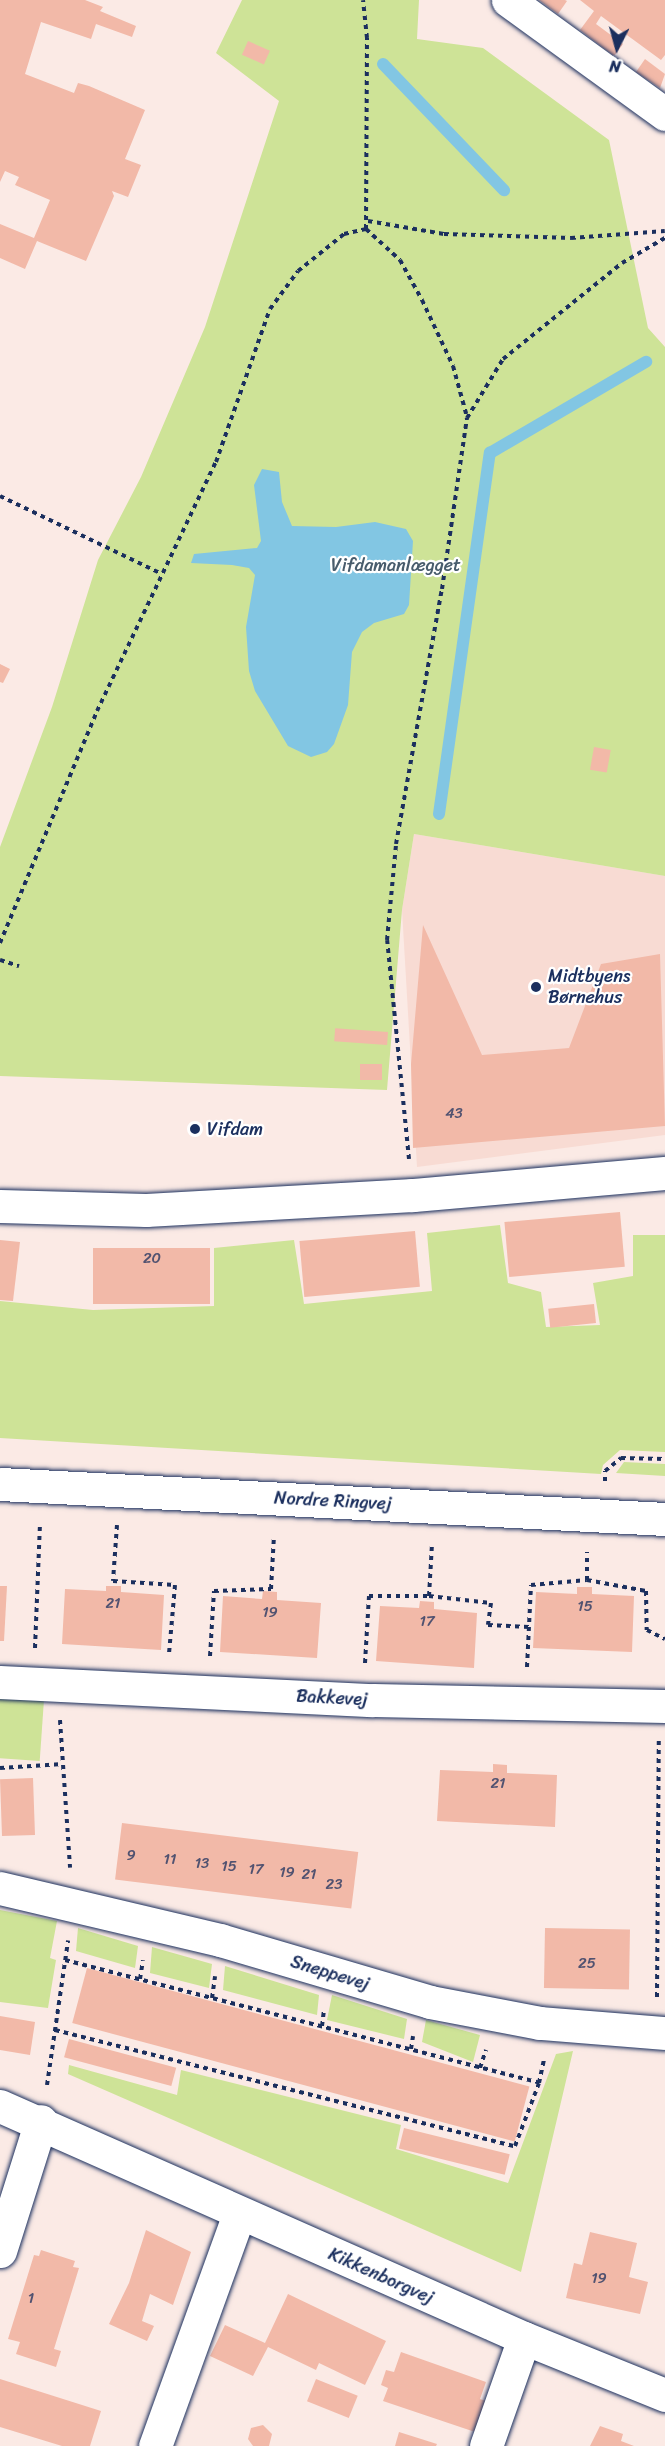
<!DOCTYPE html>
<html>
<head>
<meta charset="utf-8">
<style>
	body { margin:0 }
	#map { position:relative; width:665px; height:2446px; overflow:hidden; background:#fbeae5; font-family:Sriracha,sans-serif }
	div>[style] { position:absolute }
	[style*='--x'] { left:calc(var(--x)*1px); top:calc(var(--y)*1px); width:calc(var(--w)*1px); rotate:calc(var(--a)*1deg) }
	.built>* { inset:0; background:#f8dbd3 }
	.green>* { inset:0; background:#cee397; transform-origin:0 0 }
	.water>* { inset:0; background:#82c6e3 }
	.stream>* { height:12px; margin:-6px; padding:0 6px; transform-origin:6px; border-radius:6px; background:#82c6e3 }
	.building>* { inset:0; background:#f2b9a8; transform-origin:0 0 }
	.path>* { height:4px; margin-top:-2px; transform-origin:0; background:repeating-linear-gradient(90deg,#1b2f5e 0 4.5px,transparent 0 9px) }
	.roads { filter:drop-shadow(0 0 2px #1b2f5e) drop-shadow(0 0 2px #1b2f5e) }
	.minor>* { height:33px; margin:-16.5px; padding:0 16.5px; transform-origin:16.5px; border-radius:16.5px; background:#fff }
	.secondary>* { height:33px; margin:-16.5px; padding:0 16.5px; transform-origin:16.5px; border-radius:16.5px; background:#fff }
	.dots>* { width:16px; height:16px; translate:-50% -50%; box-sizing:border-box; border:3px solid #fff; border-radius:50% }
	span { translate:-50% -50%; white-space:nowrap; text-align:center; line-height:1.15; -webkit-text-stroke:4.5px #fff; paint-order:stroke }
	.number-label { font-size:15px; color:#515270 }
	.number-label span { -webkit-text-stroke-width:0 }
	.park-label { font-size:18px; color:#485c6c }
	.poi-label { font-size:18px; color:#1b2f5e }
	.left { translate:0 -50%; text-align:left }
	.street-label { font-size:18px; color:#1b2f5e }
	.north { position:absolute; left:587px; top:18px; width:60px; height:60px; -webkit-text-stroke:4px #fff; paint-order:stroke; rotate:186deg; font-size:16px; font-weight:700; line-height:24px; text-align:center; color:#1b2f5e }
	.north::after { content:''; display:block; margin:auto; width:21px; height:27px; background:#1b2f5e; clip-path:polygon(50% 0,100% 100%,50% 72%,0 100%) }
</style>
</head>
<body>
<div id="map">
	<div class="built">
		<i style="clip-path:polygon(414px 834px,665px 876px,665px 1135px,417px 1167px,402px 910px)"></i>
	</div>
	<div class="green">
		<i style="clip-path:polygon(242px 0,419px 0,417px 39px,483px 48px,609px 140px,648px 328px,665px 347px,665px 876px,414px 834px,402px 910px,387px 1090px,0 1076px,0 847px,52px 707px,98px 560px,141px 477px,205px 327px,279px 101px,216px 53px)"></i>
		<i style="clip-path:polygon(500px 1225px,508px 1283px,541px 1292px,546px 1327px,600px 1325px,593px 1283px,633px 1276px,633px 1235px,665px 1235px,665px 1452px,620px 1450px,603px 1465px,601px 1474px,0 1438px,0 1301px,93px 1310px,214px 1306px,214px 1248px,294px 1240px,304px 1304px,432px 1291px,427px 1233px)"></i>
		<i style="clip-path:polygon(624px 1462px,665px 1464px,665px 1476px,616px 1473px)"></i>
		<i style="left:0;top:1698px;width:44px;height:60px;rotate:4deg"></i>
		<i style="clip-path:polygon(0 1910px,57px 1921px,50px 1958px,56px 1960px,48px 2008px,0 2002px)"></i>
		<i style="clip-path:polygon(78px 1928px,138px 1946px,135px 1968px,76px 1951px)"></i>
		<i style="clip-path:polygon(152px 1947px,212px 1964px,209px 1988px,150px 1973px)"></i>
		<i style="clip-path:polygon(225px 1966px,319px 1995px,317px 2015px,223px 1990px)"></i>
		<i style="clip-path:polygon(332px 1995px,407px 2019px,404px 2039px,327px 2020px)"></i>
		<i style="clip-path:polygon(426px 2020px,480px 2035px,473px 2062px,422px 2042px)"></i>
		<i style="clip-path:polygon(573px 2051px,521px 2272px,68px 2074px,69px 2065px,177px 2095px,181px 2070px,401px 2125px,396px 2149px,508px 2183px,556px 2054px)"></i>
	</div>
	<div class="water">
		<i style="clip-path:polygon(262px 469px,279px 472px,282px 502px,292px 526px,336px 527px,375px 522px,406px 529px,413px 541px,409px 605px,404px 614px,374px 623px,362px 632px,352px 652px,348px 705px,334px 744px,327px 752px,311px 757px,288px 746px,255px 691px,249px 671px,246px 627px,255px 575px,249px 568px,232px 565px,191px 563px,194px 554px,257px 548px,261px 541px,254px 485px)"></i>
	</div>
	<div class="stream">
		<i style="--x:383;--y:64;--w:175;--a:46.2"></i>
		<i style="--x:439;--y:814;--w:365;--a:-82"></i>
		<i style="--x:490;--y:453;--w:181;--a:-30.3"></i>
	</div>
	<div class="building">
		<i style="clip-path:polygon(0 0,85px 0,103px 7px,100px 11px,136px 26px,132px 37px,96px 24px,91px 39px,41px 22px,25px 74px,74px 93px,78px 83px,89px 86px,145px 110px,125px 159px,141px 165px,128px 197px,112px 191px,114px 196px,86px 261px,37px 241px,25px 269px,0 258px,0 224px,34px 238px,50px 200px,15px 185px,19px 177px,5px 171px,0 182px)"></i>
		<i style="clip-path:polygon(539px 0,565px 0,567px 1px,558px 14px)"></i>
		<i style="clip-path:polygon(580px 0,665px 0,665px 55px,661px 60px,601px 16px,596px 24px,623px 44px,614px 56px,580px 30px,594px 11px)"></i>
		<i style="left:248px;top:41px;width:24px;height:15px;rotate:24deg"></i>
		<i style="clip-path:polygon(645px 59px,665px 74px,660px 88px,636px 72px)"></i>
		<i style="clip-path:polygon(0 664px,10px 669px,3px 683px,0 682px)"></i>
		<i style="left:594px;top:747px;width:17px;height:23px;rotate:10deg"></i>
		<i style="clip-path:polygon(423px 925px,482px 1055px,569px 1048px,601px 964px,660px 954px,665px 1126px,413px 1148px,411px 1064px)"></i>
		<i style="left:388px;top:1032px;width:13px;height:53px;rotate:94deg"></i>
		<i style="left:360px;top:1064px;width:22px;height:16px"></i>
		<i style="left:620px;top:1212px;width:55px;height:116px;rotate:85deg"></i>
		<i style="left:415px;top:1231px;width:56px;height:116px;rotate:85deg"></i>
		<i style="clip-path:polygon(0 1240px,20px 1242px,13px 1301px,0 1300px)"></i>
		<i style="left:210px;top:1248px;width:56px;height:117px;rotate:90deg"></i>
		<i style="left:594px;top:1304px;width:19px;height:46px;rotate:84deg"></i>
		<i style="clip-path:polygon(0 1586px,7px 1586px,4px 1641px,0 1641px)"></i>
		<i style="clip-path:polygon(106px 1586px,121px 1586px,121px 1592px,164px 1595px,161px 1650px,62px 1644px,65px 1589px,106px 1591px)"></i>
		<i style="clip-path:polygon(577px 1587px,592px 1587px,592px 1594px,634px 1596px,632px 1652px,533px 1648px,536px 1592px,577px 1594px)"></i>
		<i style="clip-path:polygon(263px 1591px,277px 1592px,277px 1600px,321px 1603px,317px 1658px,220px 1652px,223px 1596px,262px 1599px)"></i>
		<i style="clip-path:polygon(420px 1601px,434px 1602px,434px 1609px,477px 1613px,474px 1668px,376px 1661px,380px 1606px,419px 1608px)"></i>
		<i style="clip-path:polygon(493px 1764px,507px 1765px,507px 1773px,557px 1775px,555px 1827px,437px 1821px,440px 1770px,493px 1772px)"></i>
		<i style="left:33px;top:1778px;width:57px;height:33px;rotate:88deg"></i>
		<i style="left:122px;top:1823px;width:238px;height:57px;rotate:7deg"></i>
		<i style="left:545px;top:1928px;width:85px;height:60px;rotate:1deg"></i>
		<i style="left:87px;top:1968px;width:458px;height:57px;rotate:15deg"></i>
		<i style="clip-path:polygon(0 2016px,35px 2022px,30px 2055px,0 2050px)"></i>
		<i style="left:69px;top:2039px;width:111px;height:19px;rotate:15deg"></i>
		<i style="left:404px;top:2128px;width:109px;height:21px;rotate:14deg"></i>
		<i style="clip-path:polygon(146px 2230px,191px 2252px,173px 2305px,150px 2294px,142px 2321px,154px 2326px,147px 2341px,109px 2324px,129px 2283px)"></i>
		<i style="clip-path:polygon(590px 2232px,637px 2243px,629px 2277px,648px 2282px,640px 2314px,566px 2298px,574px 2263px,582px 2265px)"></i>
		<i style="clip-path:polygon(41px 2250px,75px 2261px,73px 2267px,79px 2268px,54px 2349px,61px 2351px,56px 2367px,16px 2354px,20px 2342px,8px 2339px,34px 2255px,39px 2256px)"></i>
		<i style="clip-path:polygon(288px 2294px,386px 2341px,365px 2385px,319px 2363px,316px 2370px,268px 2347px,253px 2376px,210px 2356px,225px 2325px,265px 2343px)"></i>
		<i style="clip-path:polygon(401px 2352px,486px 2382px,480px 2399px,486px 2401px,475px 2432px,383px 2401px,388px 2388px,381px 2385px,386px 2370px,394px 2372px)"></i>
		<i style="clip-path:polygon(0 2379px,101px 2411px,90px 2446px,62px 2446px,0 2427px)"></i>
		<i style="left:316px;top:2379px;width:45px;height:24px;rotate:22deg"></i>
		<i style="clip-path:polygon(263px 2425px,272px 2434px,269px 2446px,253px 2446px,248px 2439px,251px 2428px)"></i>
		<i style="clip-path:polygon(600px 2426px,623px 2434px,621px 2441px,634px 2446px,590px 2446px)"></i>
		<i style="clip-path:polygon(399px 2432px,437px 2444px,436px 2446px,395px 2446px)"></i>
	</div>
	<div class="path">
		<i style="--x:368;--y:221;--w:77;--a:9.7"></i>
		<i style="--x:444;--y:234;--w:127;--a:1.8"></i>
		<i style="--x:571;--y:238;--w:94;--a:-4.3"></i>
		<i style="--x:366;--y:229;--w:46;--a:42.4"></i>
		<i style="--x:400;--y:260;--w:46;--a:61.2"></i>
		<i style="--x:422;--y:300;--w:73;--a:64.8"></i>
		<i style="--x:453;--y:366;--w:53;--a:74.6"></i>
		<i style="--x:0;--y:496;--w:178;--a:25.7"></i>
		<i style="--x:0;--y:943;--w:251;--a:-67.3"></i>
		<i style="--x:97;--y:711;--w:276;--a:-64.5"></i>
		<i style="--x:216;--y:462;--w:162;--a:-70.6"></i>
		<i style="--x:270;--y:309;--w:47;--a:-53.6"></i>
		<i style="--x:298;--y:271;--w:59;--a:-38.8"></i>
		<i style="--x:344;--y:234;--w:23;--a:-13"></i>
		<i style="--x:366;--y:229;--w:191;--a:-89.7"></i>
		<i style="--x:367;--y:38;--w:38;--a:-96"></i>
		<i style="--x:0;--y:960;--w:20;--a:18"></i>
		<i style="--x:409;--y:1159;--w:220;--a:-95.7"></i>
		<i style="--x:387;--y:940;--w:96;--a:-84.6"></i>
		<i style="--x:396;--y:844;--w:259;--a:-79.8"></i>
		<i style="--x:442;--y:589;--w:173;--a:-81.7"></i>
		<i style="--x:467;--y:418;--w:69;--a:-58.6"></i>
		<i style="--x:503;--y:359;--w:153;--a:-38.9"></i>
		<i style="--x:622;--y:263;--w:50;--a:-30.2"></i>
		<i style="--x:605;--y:1481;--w:10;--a:-90"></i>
		<i style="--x:605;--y:1471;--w:21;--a:-39"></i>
		<i style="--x:621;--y:1458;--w:44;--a:1.3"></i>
		<i style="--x:117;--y:1525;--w:56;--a:94.1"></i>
		<i style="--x:113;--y:1581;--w:62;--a:3.7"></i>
		<i style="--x:175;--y:1585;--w:69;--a:95"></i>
		<i style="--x:587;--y:1580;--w:60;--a:10.6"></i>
		<i style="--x:646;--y:1591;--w:39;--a:89"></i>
		<i style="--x:647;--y:1630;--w:20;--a:27"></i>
		<i style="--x:429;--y:1596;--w:62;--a:6.4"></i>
		<i style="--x:491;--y:1603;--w:22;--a:98"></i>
		<i style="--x:488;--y:1625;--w:41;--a:2.8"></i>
		<i style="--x:35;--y:1648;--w:125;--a:-87.7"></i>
		<i style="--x:210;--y:1656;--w:65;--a:-86.5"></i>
		<i style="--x:214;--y:1591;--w:57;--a:-2"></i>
		<i style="--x:271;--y:1589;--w:53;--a:-86.8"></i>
		<i style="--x:365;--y:1663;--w:67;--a:-86.6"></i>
		<i style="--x:369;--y:1596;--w:60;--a:0"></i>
		<i style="--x:429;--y:1596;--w:52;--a:-86.7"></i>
		<i style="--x:527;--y:1667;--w:82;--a:-87.2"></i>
		<i style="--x:531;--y:1585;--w:56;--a:-5.1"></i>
		<i style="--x:587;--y:1580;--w:28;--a:-90"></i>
		<i style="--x:60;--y:1720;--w:148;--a:86.1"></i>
		<i style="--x:0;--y:1768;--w:63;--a:-3.6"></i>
		<i style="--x:65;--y:1960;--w:490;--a:14.5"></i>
		<i style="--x:539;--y:2083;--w:24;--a:-78"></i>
		<i style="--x:140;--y:1979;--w:19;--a:-81"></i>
		<i style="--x:657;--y:1997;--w:256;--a:-89.6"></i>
		<i style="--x:212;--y:1998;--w:22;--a:-82"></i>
		<i style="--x:322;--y:2026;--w:17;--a:-83"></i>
		<i style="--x:55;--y:2030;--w:474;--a:14.2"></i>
		<i style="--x:515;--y:2146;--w:67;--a:-69.1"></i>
		<i style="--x:411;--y:2049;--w:13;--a:-81"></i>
		<i style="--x:480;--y:2068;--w:19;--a:-72"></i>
		<i style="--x:47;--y:2085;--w:146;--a:-81.7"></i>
	</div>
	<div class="roads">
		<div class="minor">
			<i style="--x:508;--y:0;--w:194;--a:36"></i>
			<i style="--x:0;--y:1206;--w:146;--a:1.6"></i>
			<i style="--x:146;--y:1210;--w:267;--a:-3.2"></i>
			<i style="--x:413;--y:1195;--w:253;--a:-5"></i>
			<i style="--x:0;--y:1682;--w:373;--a:2.8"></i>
			<i style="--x:373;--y:1700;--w:292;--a:1.2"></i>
			<i style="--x:0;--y:1888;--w:226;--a:13.3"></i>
			<i style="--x:220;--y:1940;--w:219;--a:16.4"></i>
			<i style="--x:430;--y:2002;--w:112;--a:10.8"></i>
			<i style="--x:540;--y:2023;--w:125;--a:4.6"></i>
			<i style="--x:0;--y:2106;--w:573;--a:23.88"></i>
			<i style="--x:524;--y:2338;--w:152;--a:22"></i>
			<i style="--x:0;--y:2251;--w:136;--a:-72.5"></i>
			<i style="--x:155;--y:2446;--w:247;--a:-70.1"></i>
			<i style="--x:486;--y:2446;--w:114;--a:-70.6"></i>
		</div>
		<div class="secondary">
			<i style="--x:0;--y:1484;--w:666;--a:3.01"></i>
		</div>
	</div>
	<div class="dots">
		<i style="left:536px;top:987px;background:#1b2f5e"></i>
		<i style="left:195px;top:1129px;background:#1b2f5e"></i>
	</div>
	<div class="number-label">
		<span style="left:454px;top:1114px">43</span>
		<span style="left:152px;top:1259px">20</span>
		<span style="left:113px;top:1604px">21</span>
		<span style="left:585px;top:1607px">15</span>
		<span style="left:270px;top:1613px">19</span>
		<span style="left:427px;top:1622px">17</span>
		<span style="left:498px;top:1784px">21</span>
		<span style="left:131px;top:1856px">9</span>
		<span style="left:170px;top:1860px">11</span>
		<span style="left:202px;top:1864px">13</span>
		<span style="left:229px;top:1867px">15</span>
		<span style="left:256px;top:1870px">17</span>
		<span style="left:287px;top:1873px">19</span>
		<span style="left:309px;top:1875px">21</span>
		<span style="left:334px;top:1885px">23</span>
		<span style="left:587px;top:1964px">25</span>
		<span style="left:599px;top:2279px">19</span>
		<span style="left:31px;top:2299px">1</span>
	</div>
	<div class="park-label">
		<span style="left:396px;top:565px">Vifdamanlægget</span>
	</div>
	<div class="poi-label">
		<span class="left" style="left:548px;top:987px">Midtbyens<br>Børnehus</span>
		<span class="left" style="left:207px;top:1129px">Vifdam</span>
	</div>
	<div class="street-label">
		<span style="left:333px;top:1501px;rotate:3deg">Nordre Ringvej</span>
		<span style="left:332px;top:1698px;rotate:3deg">Bakkevej</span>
		<span style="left:330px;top:1973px;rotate:17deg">Sneppevej</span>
		<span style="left:381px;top:2276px;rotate:24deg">Kikkenborgvej</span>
	</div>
	<div class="north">N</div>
</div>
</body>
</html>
